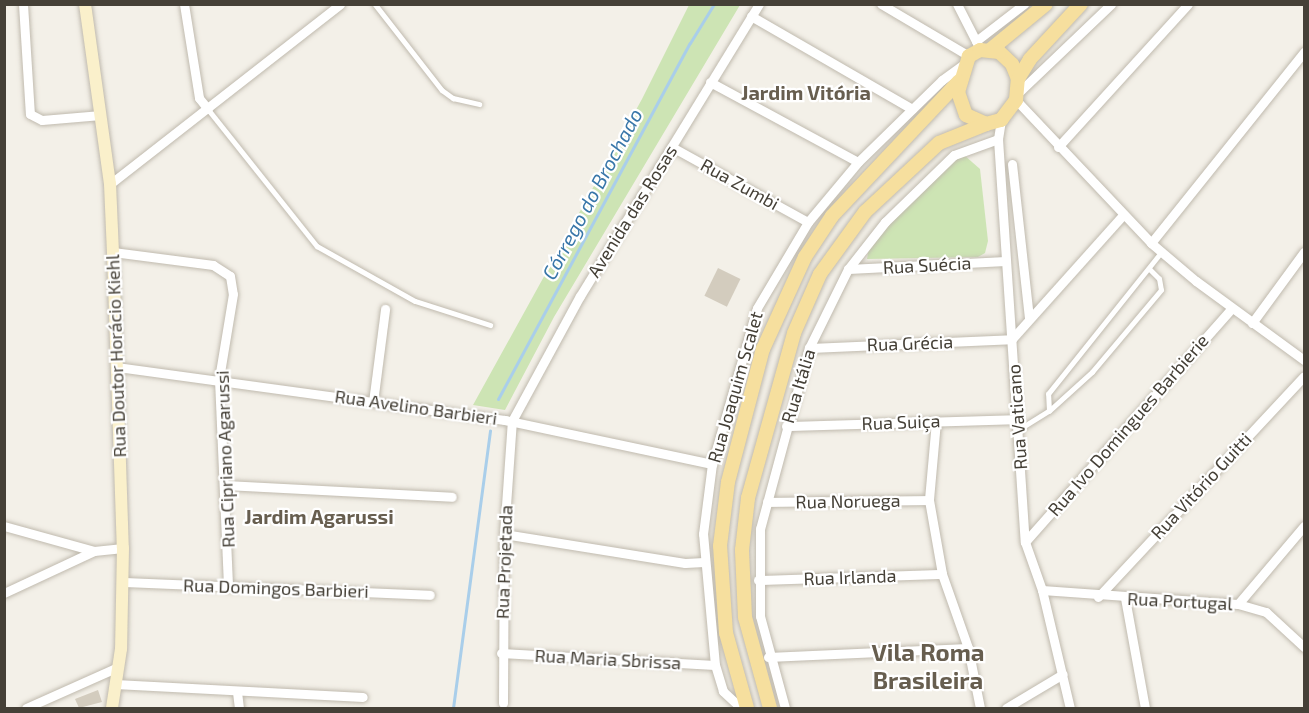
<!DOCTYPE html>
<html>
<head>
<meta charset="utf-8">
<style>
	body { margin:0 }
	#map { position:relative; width:1309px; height:713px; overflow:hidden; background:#f3f0e8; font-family:"Exo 2",sans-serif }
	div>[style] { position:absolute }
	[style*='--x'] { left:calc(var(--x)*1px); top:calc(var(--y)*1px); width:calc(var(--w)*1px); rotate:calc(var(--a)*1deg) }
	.green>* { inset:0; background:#cde4b4 }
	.stream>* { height:3px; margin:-1.5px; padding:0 1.5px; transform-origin:1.5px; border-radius:1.5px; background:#a9ceea }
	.building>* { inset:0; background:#d3ccbe; transform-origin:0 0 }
	.roads { filter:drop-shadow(0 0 2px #c0baae) drop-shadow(0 0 2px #c0baae) }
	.lane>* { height:4.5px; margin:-2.25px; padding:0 2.25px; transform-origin:2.25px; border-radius:2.25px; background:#fff }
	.street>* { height:9px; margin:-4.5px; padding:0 4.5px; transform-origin:4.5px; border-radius:4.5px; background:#fff }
	.secondary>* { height:12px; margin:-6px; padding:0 6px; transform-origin:6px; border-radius:6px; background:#faf0cb }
	.primary>* { height:14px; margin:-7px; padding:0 7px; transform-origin:7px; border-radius:7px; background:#f6df9e }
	span { translate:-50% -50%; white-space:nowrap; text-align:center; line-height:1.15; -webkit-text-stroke:4.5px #fff; paint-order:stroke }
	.street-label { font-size:18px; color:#454037 }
	.neighbourhood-label { font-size:20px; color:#675e4f; font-weight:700 }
	.water-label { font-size:20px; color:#3977a9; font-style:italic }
	.district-label { font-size:24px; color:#675e4f; font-weight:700 }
	.frame { position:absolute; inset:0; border:6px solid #454037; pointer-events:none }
</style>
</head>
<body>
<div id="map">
	<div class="green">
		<i style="clip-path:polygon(689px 5px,740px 5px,554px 317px,505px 410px,473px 405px,642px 99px)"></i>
		<i style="clip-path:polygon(964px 155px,980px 169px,988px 241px,985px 253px,978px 257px,867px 259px,869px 248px,918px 193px,953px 160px)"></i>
	</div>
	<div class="stream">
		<i style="--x:498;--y:399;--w:404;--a:-61.7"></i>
		<i style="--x:690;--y:43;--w:46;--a:-58.4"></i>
		<i style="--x:453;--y:708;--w:280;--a:-82.4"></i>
	</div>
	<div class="building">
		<i style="left:718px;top:268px;width:25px;height:31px;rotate:26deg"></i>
		<i style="clip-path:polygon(98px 690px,102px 702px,79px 708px,75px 699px)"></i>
	</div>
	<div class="roads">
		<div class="lane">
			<i style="--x:375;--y:4;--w:109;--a:52.1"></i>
			<i style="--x:442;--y:90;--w:14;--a:36"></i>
			<i style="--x:453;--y:98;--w:27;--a:13"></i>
			<i style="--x:208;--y:109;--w:175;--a:51.5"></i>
			<i style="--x:317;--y:246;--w:112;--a:29.3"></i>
			<i style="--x:415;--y:301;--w:79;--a:17.7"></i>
			<i style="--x:1049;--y:411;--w:58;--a:-42.2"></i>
			<i style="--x:1092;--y:372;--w:107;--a:-49.9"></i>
			<i style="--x:1161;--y:290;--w:11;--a:-100"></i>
			<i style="--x:1159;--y:279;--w:14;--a:-135"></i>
			<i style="--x:1018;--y:430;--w:36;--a:-32"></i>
			<i style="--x:1049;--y:411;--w:17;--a:-93"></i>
			<i style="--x:1048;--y:394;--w:183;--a:-51.4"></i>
		</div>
		<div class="street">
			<i style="--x:23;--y:4;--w:110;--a:86.4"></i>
			<i style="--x:30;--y:114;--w:13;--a:27"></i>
			<i style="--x:42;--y:120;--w:59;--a:-4.8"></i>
			<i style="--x:184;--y:4;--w:95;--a:80.9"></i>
			<i style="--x:199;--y:98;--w:14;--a:51"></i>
			<i style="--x:881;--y:4;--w:102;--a:30.6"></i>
			<i style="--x:957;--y:4;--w:46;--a:62.9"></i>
			<i style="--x:751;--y:16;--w:186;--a:30"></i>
			<i style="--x:976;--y:41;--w:61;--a:-37.6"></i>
			<i style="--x:710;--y:82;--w:168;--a:28.4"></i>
			<i style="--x:1018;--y:93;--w:129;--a:-43.7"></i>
			<i style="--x:1016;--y:100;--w:197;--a:46.6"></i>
			<i style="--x:1151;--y:243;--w:59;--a:40.2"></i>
			<i style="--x:1196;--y:281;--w:134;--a:36.2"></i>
			<i style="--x:1001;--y:120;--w:19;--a:99"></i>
			<i style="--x:998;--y:139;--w:404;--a:86.2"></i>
			<i style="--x:1025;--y:542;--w:51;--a:70.5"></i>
			<i style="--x:1042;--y:590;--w:121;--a:76.7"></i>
			<i style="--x:672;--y:147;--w:155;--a:28.9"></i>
			<i style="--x:1058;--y:147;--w:193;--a:-47.7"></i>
			<i style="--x:1012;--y:164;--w:155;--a:83.7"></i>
			<i style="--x:110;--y:184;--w:292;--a:-38"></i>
			<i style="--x:1151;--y:243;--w:245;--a:-51.3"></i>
			<i style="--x:113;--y:252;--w:101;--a:7.4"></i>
			<i style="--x:213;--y:265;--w:20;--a:33"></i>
			<i style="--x:230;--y:276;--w:18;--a:81"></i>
			<i style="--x:233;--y:294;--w:86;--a:99.4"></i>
			<i style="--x:219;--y:379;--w:206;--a:87.5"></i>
			<i style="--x:848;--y:269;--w:158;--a:-2.9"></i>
			<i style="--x:1252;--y:323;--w:88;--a:-53.8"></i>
			<i style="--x:809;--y:348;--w:203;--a:-2.5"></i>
			<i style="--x:1012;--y:339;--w:165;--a:-48.2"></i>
			<i style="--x:117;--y:367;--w:392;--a:7.8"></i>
			<i style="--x:505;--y:420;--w:212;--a:12"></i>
			<i style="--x:373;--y:402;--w:94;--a:-82.6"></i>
			<i style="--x:936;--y:421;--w:79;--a:95.1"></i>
			<i style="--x:929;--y:500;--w:75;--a:80"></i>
			<i style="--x:942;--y:574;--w:78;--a:70.6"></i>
			<i style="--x:968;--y:648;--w:61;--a:78.7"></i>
			<i style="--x:786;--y:426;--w:231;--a:-1.7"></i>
			<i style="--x:225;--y:485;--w:227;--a:3"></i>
			<i style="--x:767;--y:502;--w:162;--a:-0.7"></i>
			<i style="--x:4;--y:526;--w:93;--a:15.5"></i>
			<i style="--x:94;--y:551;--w:29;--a:-6"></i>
			<i style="--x:504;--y:534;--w:183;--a:9.1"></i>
			<i style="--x:685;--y:563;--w:19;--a:-3"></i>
			<i style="--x:1025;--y:542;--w:312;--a:-48.5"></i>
			<i style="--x:758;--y:580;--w:184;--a:-1.9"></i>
			<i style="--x:123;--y:582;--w:307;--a:2.4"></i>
			<i style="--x:1042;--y:590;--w:196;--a:4.1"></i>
			<i style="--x:1238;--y:604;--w:29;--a:16"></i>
			<i style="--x:1266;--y:612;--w:52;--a:42.6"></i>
			<i style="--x:4;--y:593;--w:99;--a:-25"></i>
			<i style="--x:1098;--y:597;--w:302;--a:-47"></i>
			<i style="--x:1125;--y:598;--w:112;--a:79.7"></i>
			<i style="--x:1238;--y:604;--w:102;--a:-49.8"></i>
			<i style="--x:501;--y:653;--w:214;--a:3.2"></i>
			<i style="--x:768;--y:657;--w:200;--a:-2.6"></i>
			<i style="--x:115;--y:684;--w:248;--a:3"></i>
			<i style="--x:237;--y:692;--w:16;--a:83"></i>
			<i style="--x:503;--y:703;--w:169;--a:-89.7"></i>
			<i style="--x:504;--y:534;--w:113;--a:-86"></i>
			<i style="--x:512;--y:421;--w:142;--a:-61.5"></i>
			<i style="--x:580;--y:296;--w:342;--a:-58.5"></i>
			<i style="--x:26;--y:708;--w:101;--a:-24"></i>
			<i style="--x:741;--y:708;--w:25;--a:-137"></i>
			<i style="--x:723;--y:691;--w:27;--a:-107"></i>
			<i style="--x:715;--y:665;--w:132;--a:-95.2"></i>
			<i style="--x:703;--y:534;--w:71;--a:-82.7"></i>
			<i style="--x:712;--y:464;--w:162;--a:-73.9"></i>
			<i style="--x:757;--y:308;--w:100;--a:-59.3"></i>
			<i style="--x:808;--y:222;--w:78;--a:-50.2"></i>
			<i style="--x:858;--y:162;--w:117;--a:-44.3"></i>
			<i style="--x:942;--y:80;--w:29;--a:-36"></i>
			<i style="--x:785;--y:708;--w:95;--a:-105.2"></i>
			<i style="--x:760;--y:616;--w:87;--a:-90"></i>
			<i style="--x:760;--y:529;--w:188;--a:-74.9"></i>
			<i style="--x:809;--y:348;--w:88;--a:-63.7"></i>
			<i style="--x:848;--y:269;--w:60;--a:-51.8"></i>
			<i style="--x:885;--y:222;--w:96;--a:-44.2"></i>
			<i style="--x:954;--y:155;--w:47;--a:-20"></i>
			<i style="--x:1006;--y:708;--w:66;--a:-30.8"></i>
		</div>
		<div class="secondary">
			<i style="--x:85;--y:4;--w:182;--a:82.1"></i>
			<i style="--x:110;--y:184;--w:68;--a:87.5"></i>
			<i style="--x:113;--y:252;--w:296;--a:88.1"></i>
			<i style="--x:123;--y:548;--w:101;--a:91.1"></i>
			<i style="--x:121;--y:649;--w:60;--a:98.7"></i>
		</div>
		<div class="primary">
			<i style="--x:990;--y:50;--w:72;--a:-39.4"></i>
			<i style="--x:1018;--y:79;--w:16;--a:-112"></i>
			<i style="--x:1012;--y:64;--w:18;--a:-137"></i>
			<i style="--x:999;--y:52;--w:19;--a:-174"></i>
			<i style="--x:980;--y:50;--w:13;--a:151"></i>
			<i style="--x:969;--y:56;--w:38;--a:107"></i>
			<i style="--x:958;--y:92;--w:24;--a:71"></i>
			<i style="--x:966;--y:115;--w:22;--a:24"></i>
			<i style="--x:986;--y:124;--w:16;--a:-15"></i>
			<i style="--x:1001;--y:120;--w:25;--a:-53"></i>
			<i style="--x:1016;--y:100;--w:21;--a:-85"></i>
			<i style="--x:1018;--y:79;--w:23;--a:-59"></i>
			<i style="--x:1030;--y:59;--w:75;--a:-47.2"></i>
			<i style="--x:747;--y:708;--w:78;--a:-105.6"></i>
			<i style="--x:726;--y:633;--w:87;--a:-93.9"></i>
			<i style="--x:720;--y:546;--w:64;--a:-82.9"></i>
			<i style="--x:728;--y:482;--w:138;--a:-75.3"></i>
			<i style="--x:763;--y:349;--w:101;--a:-65.5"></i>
			<i style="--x:805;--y:257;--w:49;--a:-56.6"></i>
			<i style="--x:832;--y:216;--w:185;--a:-46.7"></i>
			<i style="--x:770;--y:708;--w:94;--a:-105.4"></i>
			<i style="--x:745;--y:617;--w:67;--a:-92.6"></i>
			<i style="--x:742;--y:550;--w:52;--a:-83.4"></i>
			<i style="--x:748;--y:498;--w:171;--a:-74.4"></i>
			<i style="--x:794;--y:333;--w:64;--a:-66.2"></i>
			<i style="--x:820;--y:274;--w:77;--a:-54"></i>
			<i style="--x:865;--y:212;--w:101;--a:-43"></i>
			<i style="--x:939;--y:143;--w:51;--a:-22"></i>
		</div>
	</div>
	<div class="street-label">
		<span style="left:740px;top:184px;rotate:29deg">Rua Zumbi</span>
		<span style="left:632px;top:211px;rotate:-58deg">Avenida das Rosas</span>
		<span style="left:927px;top:265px;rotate:-3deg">Rua Suécia</span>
		<span style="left:910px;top:343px;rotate:-2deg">Rua Grécia</span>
		<span style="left:116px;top:356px;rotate:-92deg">Rua Doutor Horácio Kiehl</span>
		<span style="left:798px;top:386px;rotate:-73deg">Rua Itália</span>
		<span style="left:735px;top:387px;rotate:-74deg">Rua Joaquim Scalet</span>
		<span style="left:416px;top:407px;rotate:8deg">Rua Avelino Barbieri</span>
		<span style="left:1017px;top:417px;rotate:-94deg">Rua Vaticano</span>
		<span style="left:901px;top:422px;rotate:-2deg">Rua Suiça</span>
		<span style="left:1128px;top:425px;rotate:-49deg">Rua Ivo Domingues Barbierie</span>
		<span style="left:225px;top:459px;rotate:-92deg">Rua Cipriano Agarussi</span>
		<span style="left:1201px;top:486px;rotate:-47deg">Rua Vitório Guitti</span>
		<span style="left:848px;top:501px;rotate:-1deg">Rua Noruega</span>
		<span style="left:504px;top:562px;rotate:-88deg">Rua Projetada</span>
		<span style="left:850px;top:577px;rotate:-2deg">Rua Irlanda</span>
		<span style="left:276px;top:588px;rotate:2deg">Rua Domingos Barbieri</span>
		<span style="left:1180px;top:601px;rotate:3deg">Rua Portugal</span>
		<span style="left:608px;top:659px;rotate:3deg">Rua Maria Sbrissa</span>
	</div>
	<div class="neighbourhood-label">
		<span style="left:806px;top:92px">Jardim Vitória</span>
		<span style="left:319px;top:516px">Jardim Agarussi</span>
	</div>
	<div class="water-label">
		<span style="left:592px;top:194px;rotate:-62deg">Córrego do Brochado</span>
	</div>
	<div class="district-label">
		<span style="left:928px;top:666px">Vila Roma<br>Brasileira</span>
	</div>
	<div class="frame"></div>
</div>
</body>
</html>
